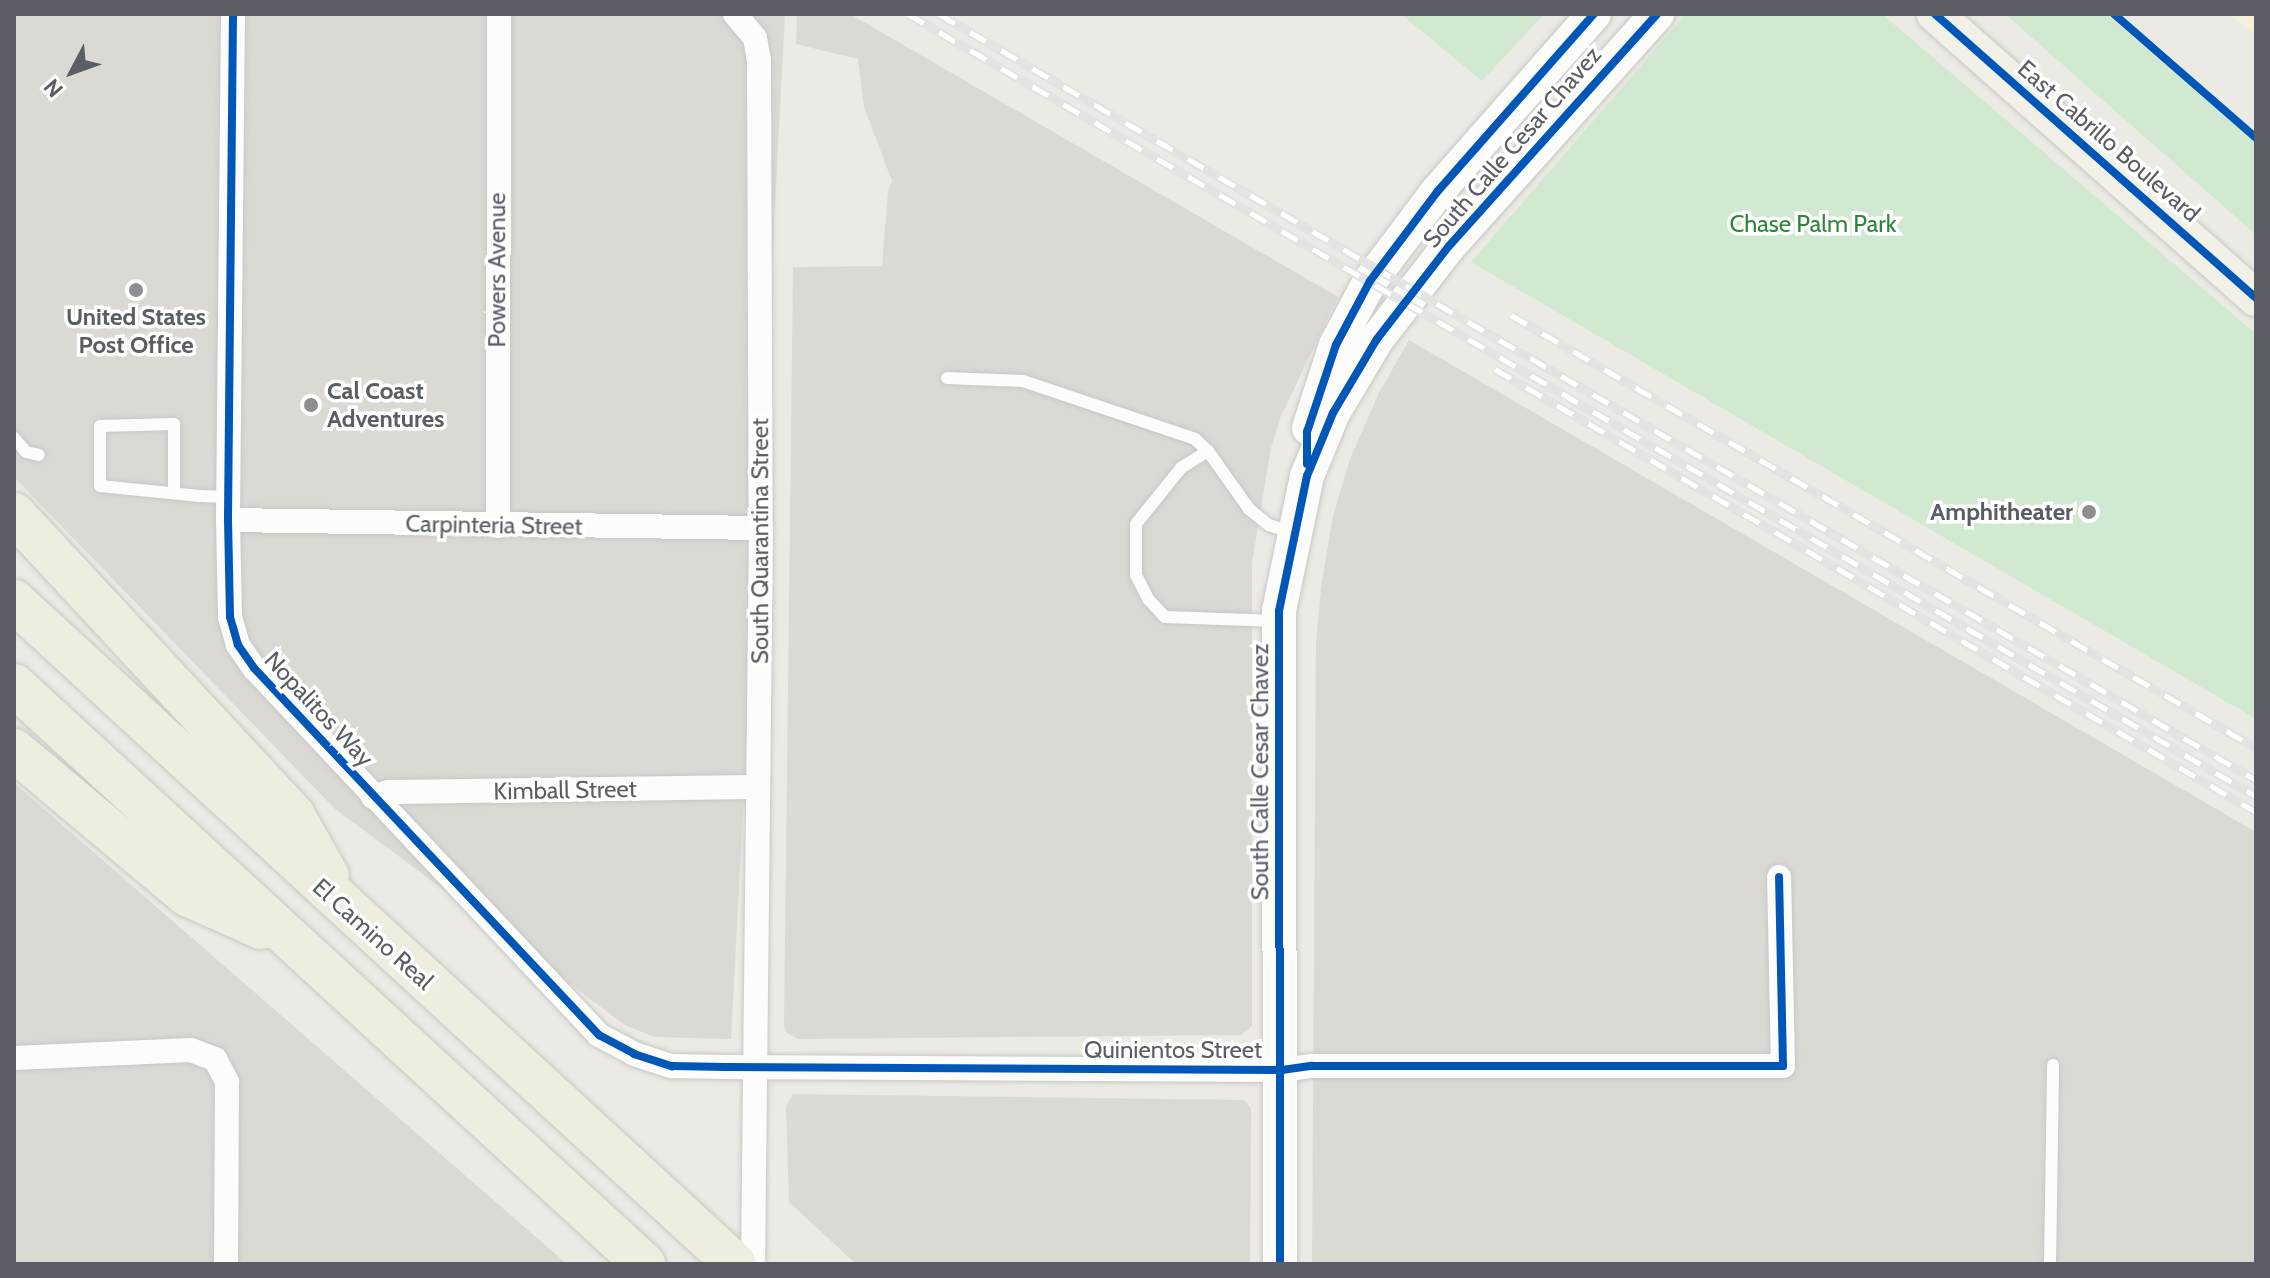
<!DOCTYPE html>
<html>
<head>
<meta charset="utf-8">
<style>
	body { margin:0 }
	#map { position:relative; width:2270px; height:1278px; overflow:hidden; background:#ebeae4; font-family:Cabin,sans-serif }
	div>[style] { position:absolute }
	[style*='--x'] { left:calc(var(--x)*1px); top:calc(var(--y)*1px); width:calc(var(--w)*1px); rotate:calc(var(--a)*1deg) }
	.industrial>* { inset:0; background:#dbd9d4 }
	.green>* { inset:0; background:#d1e9d0 }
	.sand>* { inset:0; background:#f5f0d7 }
	.roads { filter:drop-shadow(0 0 2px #c7c8c6) drop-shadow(0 0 2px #c7c8c6) }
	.lane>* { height:12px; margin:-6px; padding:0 6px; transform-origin:6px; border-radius:6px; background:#fcfcfb }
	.street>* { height:24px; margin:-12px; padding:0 12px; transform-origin:12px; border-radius:12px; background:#fcfcfb }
	.secondary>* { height:34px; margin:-17px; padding:0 17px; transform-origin:17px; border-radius:17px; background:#fcfcfb }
	.primary>* { height:36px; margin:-18px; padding:0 18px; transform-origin:18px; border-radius:18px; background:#f2f1e7 }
	.highway>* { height:42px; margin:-21px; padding:0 21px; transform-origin:21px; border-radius:21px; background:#eeede0 }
	.rail>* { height:9px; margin-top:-4.5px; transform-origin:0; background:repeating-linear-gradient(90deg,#fff 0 18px,#e2e3e2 0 36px); box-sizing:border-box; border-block:2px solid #e2e3e2 }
	.cycleway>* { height:8px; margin:-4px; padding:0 4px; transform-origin:4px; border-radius:4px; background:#0057b8 }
	.dots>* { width:22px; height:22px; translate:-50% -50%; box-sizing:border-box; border:4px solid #fff; border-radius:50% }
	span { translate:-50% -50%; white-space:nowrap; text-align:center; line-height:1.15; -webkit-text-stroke:7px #fff; paint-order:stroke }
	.street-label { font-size:24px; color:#5a5d63 }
	.park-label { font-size:24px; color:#2e863a }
	.poi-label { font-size:24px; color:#5a5d63; font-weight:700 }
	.left { translate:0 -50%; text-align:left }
	.right { translate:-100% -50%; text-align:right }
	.frame { position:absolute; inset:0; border:16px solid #5a5d63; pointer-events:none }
	.north { position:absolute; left:32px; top:32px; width:80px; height:80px; -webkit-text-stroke:6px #fff; paint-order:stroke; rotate:229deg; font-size:22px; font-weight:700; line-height:32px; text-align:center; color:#5a5d63 }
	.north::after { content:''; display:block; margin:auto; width:28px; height:36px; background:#5a5d63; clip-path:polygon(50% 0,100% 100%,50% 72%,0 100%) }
</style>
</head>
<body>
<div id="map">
	<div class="industrial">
		<i style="clip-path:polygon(14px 14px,785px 14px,731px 1039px,654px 1037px,625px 1025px,334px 808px,14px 477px)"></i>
		<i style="clip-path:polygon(797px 14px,850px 14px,1338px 297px,1281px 416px,1271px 448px,1252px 563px,1252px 1026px,1241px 1035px,798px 1039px,787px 1033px,784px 1026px,793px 267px,882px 266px,888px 192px,892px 181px,864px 107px,858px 59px,796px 44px)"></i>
		<i style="clip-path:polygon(1409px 340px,2256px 832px,2256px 1264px,1312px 1264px,1316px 643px,1321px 588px,1333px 516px,1350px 459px,1379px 393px)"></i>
		<i style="clip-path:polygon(14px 783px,567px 1264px,14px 1264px)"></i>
		<i style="clip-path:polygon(793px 1094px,1244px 1100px,1251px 1109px,1250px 1264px,856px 1264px,789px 1202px,786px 1107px)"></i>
	</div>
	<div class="green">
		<i style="clip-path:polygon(1401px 14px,1544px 14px,1482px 81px)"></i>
		<i style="clip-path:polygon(1686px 14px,1882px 14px,2256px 334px,2256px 719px,1471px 262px)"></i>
		<i style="clip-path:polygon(2005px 14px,2106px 14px,2256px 143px,2256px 235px)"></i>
	</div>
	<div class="sand">
		<i style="clip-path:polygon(2227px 14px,2256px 14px,2256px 35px)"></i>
	</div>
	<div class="roads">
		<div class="lane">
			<i style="--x:947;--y:378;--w:76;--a:2.3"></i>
			<i style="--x:1023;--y:381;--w:182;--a:18.6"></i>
			<i style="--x:1195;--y:439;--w:18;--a:43"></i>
			<i style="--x:1208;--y:451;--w:71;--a:54.7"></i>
			<i style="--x:1249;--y:509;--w:26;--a:39"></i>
			<i style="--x:1269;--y:525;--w:26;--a:18"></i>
			<i style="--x:14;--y:438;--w:18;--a:49"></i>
			<i style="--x:26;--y:452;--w:13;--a:13"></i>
			<i style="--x:1208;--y:451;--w:32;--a:148"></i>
			<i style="--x:1181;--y:468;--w:72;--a:128.8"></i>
			<i style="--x:1136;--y:524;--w:51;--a:90"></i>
			<i style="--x:1136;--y:575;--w:28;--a:63"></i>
			<i style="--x:1149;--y:600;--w:23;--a:47"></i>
			<i style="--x:1165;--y:617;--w:113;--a:2"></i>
			<i style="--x:174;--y:493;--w:69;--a:-90"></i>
			<i style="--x:174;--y:424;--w:74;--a:178.5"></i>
			<i style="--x:100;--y:426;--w:60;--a:90"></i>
			<i style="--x:100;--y:486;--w:100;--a:5.7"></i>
			<i style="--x:200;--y:496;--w:28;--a:2"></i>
			<i style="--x:2050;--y:1264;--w:199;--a:-89.1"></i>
		</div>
		<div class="street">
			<i style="--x:233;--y:14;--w:506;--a:90.57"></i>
			<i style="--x:228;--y:520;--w:97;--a:88.8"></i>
			<i style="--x:230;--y:617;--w:29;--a:74"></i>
			<i style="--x:238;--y:645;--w:28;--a:55"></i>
			<i style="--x:254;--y:668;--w:504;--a:46.77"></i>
			<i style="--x:599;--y:1035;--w:40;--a:28"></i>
			<i style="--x:634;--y:1054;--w:40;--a:18"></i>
			<i style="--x:672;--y:1066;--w:53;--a:1.1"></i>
			<i style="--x:725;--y:1067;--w:557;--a:0.31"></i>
			<i style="--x:1282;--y:1070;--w:30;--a:-8"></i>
			<i style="--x:1312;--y:1066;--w:471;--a:0"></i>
			<i style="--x:1783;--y:1066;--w:189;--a:-91.2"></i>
			<i style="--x:735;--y:14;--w:31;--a:50"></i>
			<i style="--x:755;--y:38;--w:23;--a:80"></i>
			<i style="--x:759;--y:61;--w:467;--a:89.8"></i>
			<i style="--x:761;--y:528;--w:736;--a:90.62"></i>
			<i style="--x:228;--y:520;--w:533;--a:0.86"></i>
			<i style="--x:498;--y:526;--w:512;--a:-89.89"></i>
			<i style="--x:373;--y:797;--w:16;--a:-18"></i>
			<i style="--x:388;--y:792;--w:369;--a:-0.8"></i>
			<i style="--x:14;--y:1058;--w:177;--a:-2.6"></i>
			<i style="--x:191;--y:1050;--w:26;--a:21"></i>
			<i style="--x:215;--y:1059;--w:26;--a:62"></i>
			<i style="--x:227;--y:1082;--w:182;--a:90.3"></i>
		</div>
		<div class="secondary">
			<i style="--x:1309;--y:428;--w:87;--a:-72"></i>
			<i style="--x:1336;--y:345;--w:72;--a:-62"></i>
			<i style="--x:1370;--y:281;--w:111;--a:-53"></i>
			<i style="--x:1437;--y:192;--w:237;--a:-48.6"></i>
			<i style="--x:1280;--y:1264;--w:653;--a:-90.09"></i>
			<i style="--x:1279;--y:611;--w:138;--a:-78.3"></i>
			<i style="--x:1307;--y:476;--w:68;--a:-67.6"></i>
			<i style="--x:1333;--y:413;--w:86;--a:-59.3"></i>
			<i style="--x:1377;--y:339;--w:118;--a:-52.3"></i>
			<i style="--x:1449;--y:246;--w:312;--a:-48.1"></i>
		</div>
		<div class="primary">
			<i style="--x:1935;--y:14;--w:429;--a:41.5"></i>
		</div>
		<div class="highway">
			<i style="--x:14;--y:514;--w:410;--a:47.1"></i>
			<i style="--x:293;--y:814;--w:71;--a:60.6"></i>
			<i style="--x:14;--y:601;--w:979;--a:42.6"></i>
			<i style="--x:14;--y:685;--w:856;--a:42.58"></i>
			<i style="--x:14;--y:750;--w:226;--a:40"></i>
			<i style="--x:187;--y:895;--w:81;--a:24"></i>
		</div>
	</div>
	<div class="rail">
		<i style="--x:908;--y:14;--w:1558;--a:30.12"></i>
		<i style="--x:939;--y:14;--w:1524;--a:30.18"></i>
		<i style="--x:1511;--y:315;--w:862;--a:30.17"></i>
		<i style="--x:1495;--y:369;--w:881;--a:30.2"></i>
	</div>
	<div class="cycleway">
		<i style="--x:233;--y:14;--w:506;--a:90.57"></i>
		<i style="--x:228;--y:520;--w:97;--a:88.8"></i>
		<i style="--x:230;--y:617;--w:29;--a:74"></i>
		<i style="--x:238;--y:645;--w:28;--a:55"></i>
		<i style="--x:254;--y:668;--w:504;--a:46.77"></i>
		<i style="--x:599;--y:1035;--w:40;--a:28"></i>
		<i style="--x:634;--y:1054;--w:40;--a:18"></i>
		<i style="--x:672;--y:1066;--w:53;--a:1.1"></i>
		<i style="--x:725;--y:1067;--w:557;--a:0.31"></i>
		<i style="--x:1282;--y:1070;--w:30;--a:-8"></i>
		<i style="--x:1312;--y:1066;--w:471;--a:0"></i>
		<i style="--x:1783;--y:1066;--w:189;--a:-91.2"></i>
		<i style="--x:1935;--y:14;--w:429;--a:41.5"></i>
		<i style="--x:2114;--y:14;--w:189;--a:41.1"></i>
		<i style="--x:1307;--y:464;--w:32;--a:-90"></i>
		<i style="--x:1307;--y:432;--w:92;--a:-71.6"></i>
		<i style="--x:1336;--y:345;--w:72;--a:-62"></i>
		<i style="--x:1370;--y:281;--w:111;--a:-53"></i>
		<i style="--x:1437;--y:192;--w:237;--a:-48.6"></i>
		<i style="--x:1280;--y:1264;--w:653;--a:-90.09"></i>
		<i style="--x:1279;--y:611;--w:138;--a:-78.3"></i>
		<i style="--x:1307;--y:476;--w:68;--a:-67.6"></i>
		<i style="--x:1333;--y:413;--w:86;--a:-59.3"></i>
		<i style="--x:1377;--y:339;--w:118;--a:-52.3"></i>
		<i style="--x:1449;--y:246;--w:312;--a:-48.1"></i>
	</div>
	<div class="dots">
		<i style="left:136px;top:290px;background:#8d8e90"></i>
		<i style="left:311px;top:405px;background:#8d8e90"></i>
		<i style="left:2089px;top:512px;background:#8d8e90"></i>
	</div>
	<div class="street-label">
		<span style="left:2109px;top:141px;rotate:41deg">East Cabrillo Boulevard</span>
		<span style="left:1512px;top:147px;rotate:-49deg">South Calle Cesar Chavez</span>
		<span style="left:497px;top:270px;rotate:-90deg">Powers Avenue</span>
		<span style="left:494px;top:525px;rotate:1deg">Carpinteria Street</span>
		<span style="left:760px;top:541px;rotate:-90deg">South Quarantina Street</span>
		<span style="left:319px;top:709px;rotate:47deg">Nopalitos Way</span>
		<span style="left:1260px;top:772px;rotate:-90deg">South Calle Cesar Chavez</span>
		<span style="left:565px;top:790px;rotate:-1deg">Kimball Street</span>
		<span style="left:373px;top:934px;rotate:42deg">El Camino Real</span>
		<span style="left:1173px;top:1050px">Quinientos Street</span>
	</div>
	<div class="park-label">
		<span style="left:1813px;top:224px">Chase Palm Park</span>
	</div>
	<div class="poi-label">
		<span style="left:136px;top:331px">United States<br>Post Office</span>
		<span class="left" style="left:327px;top:405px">Cal Coast<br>Adventures</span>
		<span class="right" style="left:2073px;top:512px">Amphitheater</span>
	</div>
	<div class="frame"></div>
	<div class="north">N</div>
</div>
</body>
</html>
